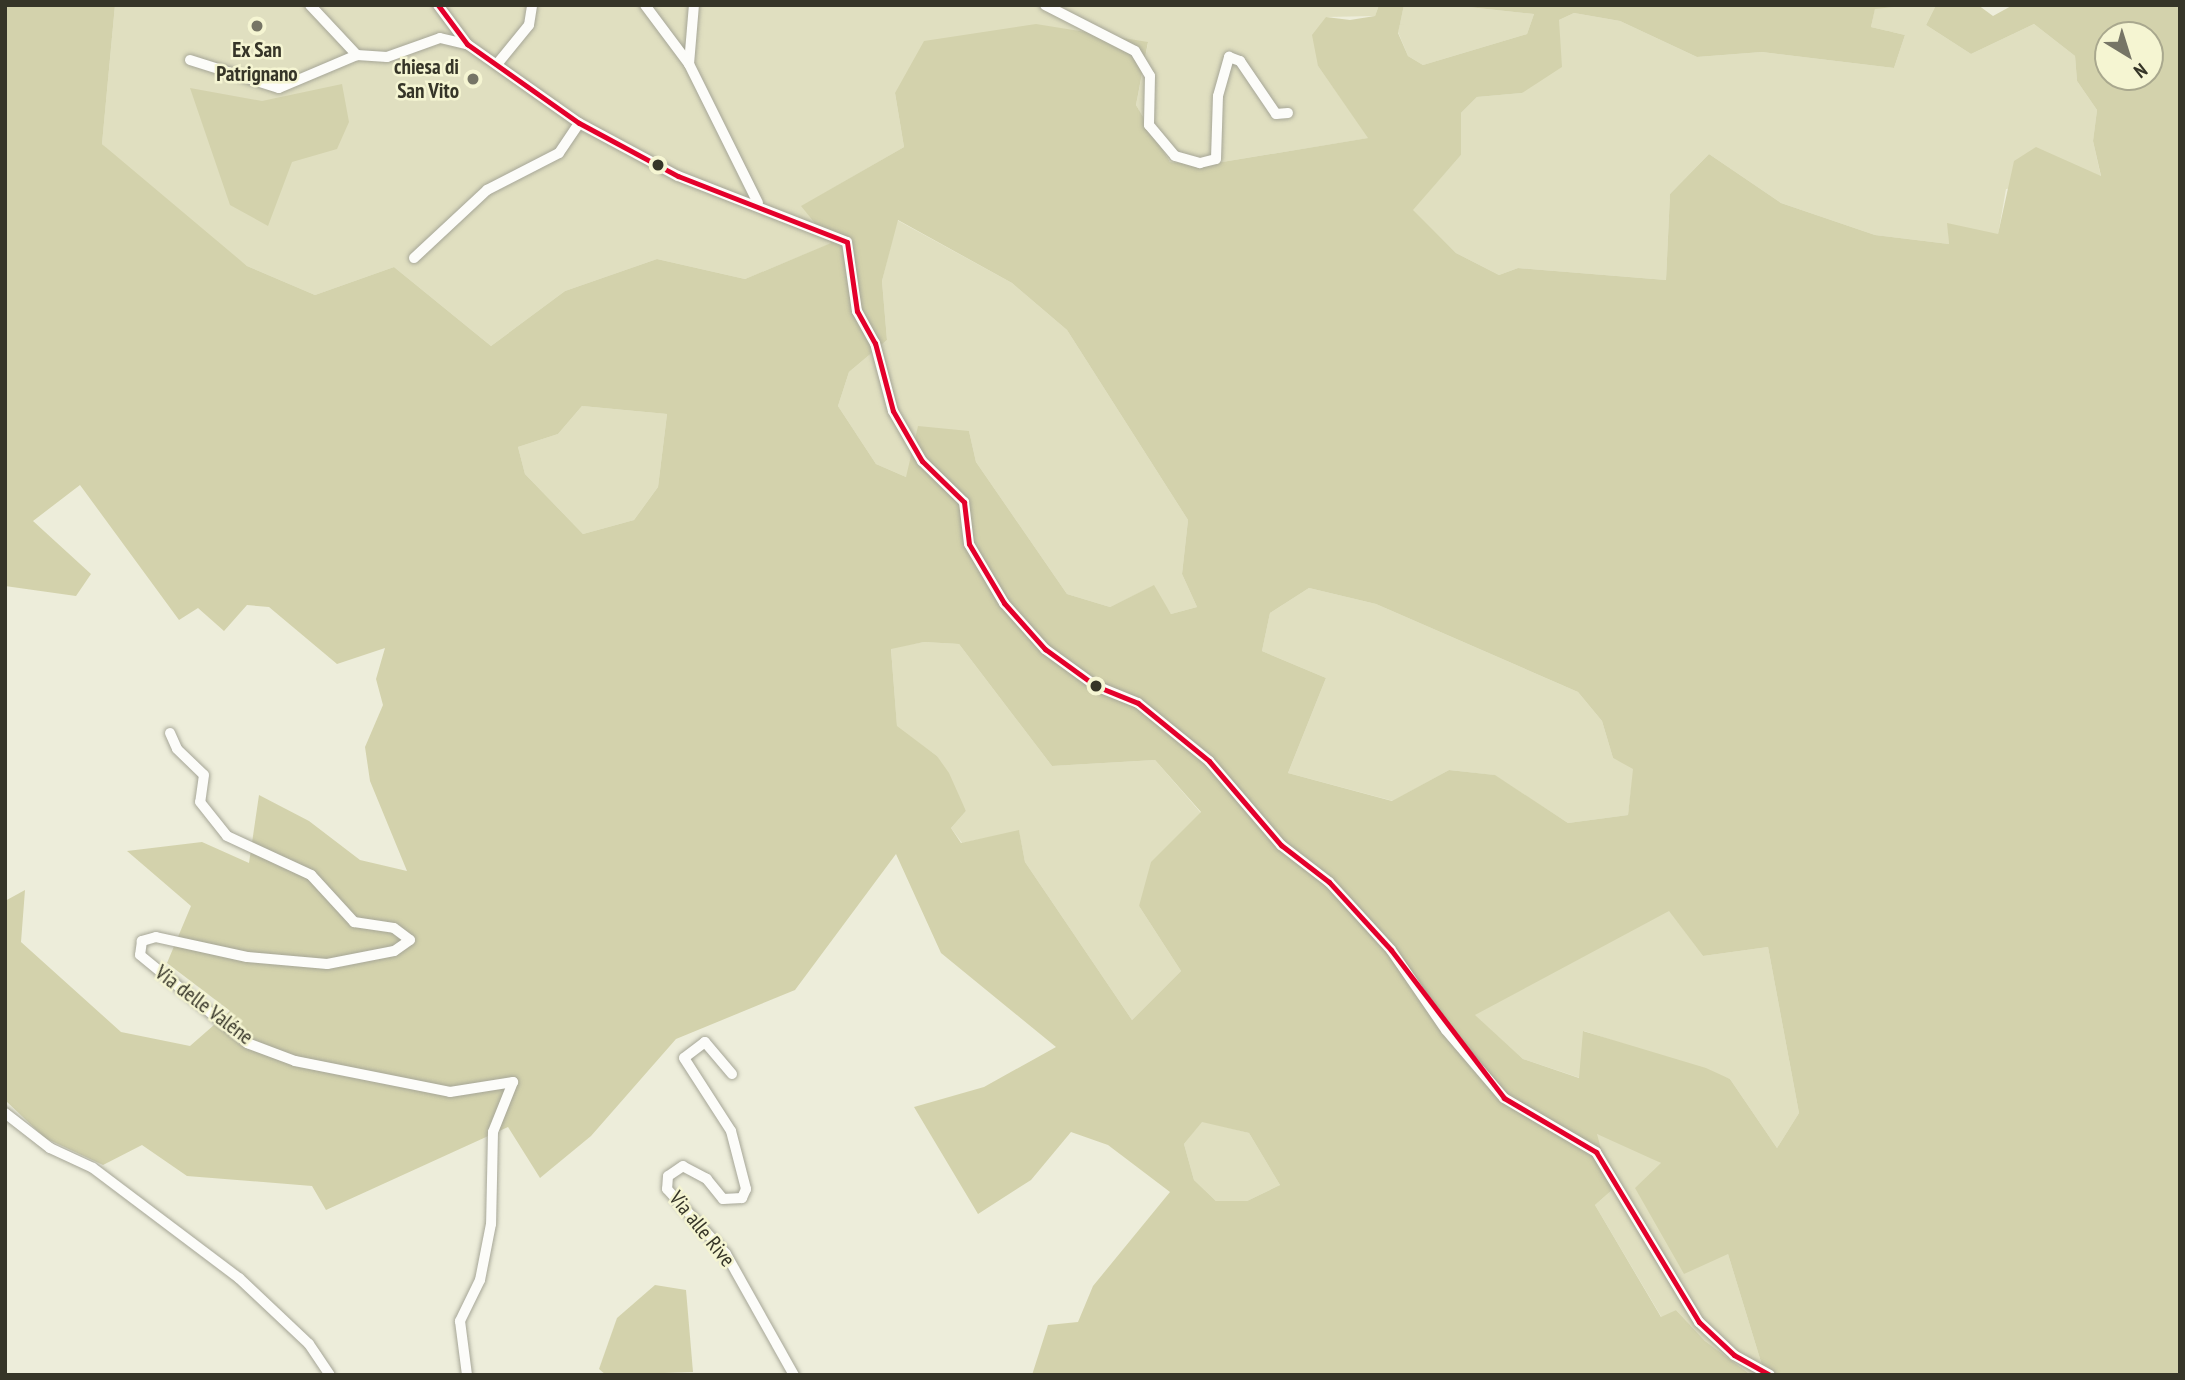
<!DOCTYPE html>
<html>
<head>
<meta charset="utf-8">
<style>
	body { margin:0 }
	#map { position:relative; width:2185px; height:1380px; overflow:hidden; background:#ededda; font-family:"PT Sans Narrow",sans-serif }
	div>[style] { position:absolute }
	[style*='--x'] { left:calc(var(--x)*1px); top:calc(var(--y)*1px); width:calc(var(--w)*1px); rotate:calc(var(--a)*1deg) }
	.green>* { inset:0; background:#e0dfc0 }
	.forest>* { inset:0; background:#d3d2ac }
	.roads { filter:drop-shadow(0 0 2px #a6a697) drop-shadow(0 0 2px #a6a697) }
	.street>* { height:10px; margin:-5px; padding:0 5px; transform-origin:5px; border-radius:5px; background:#fcfcf9 }
	.bus-1>* { height:5px; margin:-2.5px; padding:0 2.5px; transform-origin:2.5px; border-radius:2.5px; background:#e4002b }
	.dots>* { width:19px; height:19px; translate:-50% -50%; box-sizing:border-box; border:4px solid #f5f5d2; border-radius:50% }
	span { translate:-50% -50%; white-space:nowrap; text-align:center; line-height:1.15; -webkit-text-stroke:5px #f5f5d2; paint-order:stroke }
	.poi-label { font-size:21px; color:#363528; font-weight:700 }
	.right { translate:-100% -50%; text-align:right }
	.street-label { font-size:21px; color:#363528 }
	.frame { position:absolute; inset:0; border:7px solid #363528; pointer-events:none }
	.north { position:absolute; left:2094px; top:21px; width:70px; height:70px; box-sizing:border-box; background:#f5f5d2; border:2px solid #a9a88e; border-radius:50%; rotate:142deg; font-size:19px; font-weight:700; line-height:28px; text-align:center; color:#363528 }
	.north::after { content:''; display:block; margin:auto; width:24px; height:32px; background:#767566; clip-path:polygon(50% 0,100% 100%,50% 72%,0 100%) }
</style>
</head>
<body>
<div id="map">
	<div class="green">
		<i style="clip-path:polygon(115px 5px,1379px 5px,1375px 16px,1326px 17px,1318px 66px,1369px 138px,1204px 165px,1170px 162px,1136px 105px,1148px 43px,895px 93px,904px 147px,802px 206px,832px 243px,745px 279px,657px 259px,565px 291px,491px 346px,394px 267px,315px 295px,247px 266px,168px 206px,102px 144px)"></i>
		<i style="clip-path:polygon(1404px 5px,1450px 5px,1534px 14px,1527px 34px,1423px 65px,1408px 56px,1398px 32px)"></i>
		<i style="clip-path:polygon(1936px 5px,1926px 25px,1971px 54px,2034px 24px,2075px 56px,2077px 81px,2097px 110px,2093px 141px,2101px 177px,2006px 189px,1998px 235px,1948px 224px,1949px 244px,1875px 235px,1781px 203px,1709px 154px,1670px 194px,1666px 280px,1518px 268px,1499px 275px,1456px 253px,1412px 210px,1461px 155px,1461px 113px,1477px 97px,1522px 93px,1559px 41px,1559px 20px,1574px 13px,1620px 21px,1697px 57px,1762px 52px,1894px 68px,1905px 35px,1871px 27px,1875px 8px)"></i>
		<i style="clip-path:polygon(897px 220px,1012px 283px,1067px 330px,1188px 520px,1182px 574px,1197px 607px,1171px 614px,1153px 586px,1110px 607px,1067px 594px,976px 462px,969px 431px,906px 477px,876px 464px,838px 406px,849px 372px,887px 340px,882px 281px)"></i>
		<i style="clip-path:polygon(582px 406px,667px 414px,658px 487px,634px 520px,583px 534px,525px 474px,518px 447px,558px 434px)"></i>
		<i style="clip-path:polygon(1309px 588px,1376px 604px,1578px 692px,1602px 721px,1613px 758px,1634px 768px,1628px 815px,1568px 823px,1494px 775px,1449px 770px,1393px 801px,1288px 773px,1326px 678px,1262px 651px,1270px 613px)"></i>
		<i style="clip-path:polygon(924px 642px,959px 644px,1052px 766px,1155px 760px,1201px 813px,1139px 906px,1181px 971px,1132px 1020px,1025px 862px,1019px 831px,962px 843px,951px 828px,966px 811px,937px 756px,897px 727px,891px 648px)"></i>
		<i style="clip-path:polygon(1669px 910px,1703px 956px,1768px 947px,1799px 1113px,1777px 1148px,1730px 1079px,1584px 1031px,1580px 1078px,1523px 1059px,1474px 1015px)"></i>
		<i style="clip-path:polygon(1202px 1121px,1249px 1133px,1280px 1185px,1247px 1201px,1216px 1201px,1194px 1180px,1184px 1144px)"></i>
		<i style="clip-path:polygon(1596px 1134px,1613px 1136px,1661px 1163px,1728px 1254px,1765px 1375px,1751px 1375px,1705px 1341px,1676px 1310px,1662px 1318px,1595px 1205px,1612px 1190px)"></i>
	</div>
	<div class="forest">
		<i style="clip-path:polygon(evenodd,5px 5px,115px 5px,102px 144px,247px 266px,315px 295px,394px 267px,491px 346px,565px 291px,657px 259px,745px 279px,831px 243px,801px 206px,904px 147px,895px 93px,924px 41px,1036px 24px,1148px 42px,1136px 105px,1170px 162px,1204px 165px,1368px 138px,1318px 66px,1312px 35px,1326px 17px,1350px 20px,1375px 16px,1379px 5px,1404px 5px,1398px 33px,1408px 56px,1423px 65px,1527px 34px,1534px 14px,1450px 5px,1913px 5px,1875px 9px,1871px 27px,1905px 35px,1894px 68px,1762px 52px,1697px 57px,1620px 21px,1574px 13px,1559px 20px,1562px 67px,1522px 93px,1477px 97px,1461px 113px,1461px 155px,1413px 210px,1456px 253px,1499px 275px,1518px 268px,1666px 280px,1670px 194px,1709px 154px,1781px 203px,1875px 235px,1949px 244px,1947px 223px,1998px 234px,2014px 161px,2036px 147px,2101px 176px,2093px 141px,2097px 110px,2077px 81px,2075px 56px,2034px 24px,1971px 54px,1926px 25px,1936px 5px,1978px 5px,1993px 16px,2013px 5px,2180px 5px,2180px 1375px,1765px 1375px,1728px 1254px,1684px 1274px,1635px 1188px,1661px 1163px,1597px 1134px,1612px 1190px,1595px 1205px,1661px 1317px,1676px 1310px,1705px 1341px,1751px 1375px,1032px 1375px,1048px 1325px,1078px 1322px,1093px 1286px,1170px 1192px,1108px 1145px,1071px 1132px,1031px 1180px,978px 1214px,914px 1107px,984px 1087px,1056px 1047px,941px 953px,896px 854px,795px 990px,676px 1039px,591px 1136px,540px 1178px,508px 1127px,326px 1210px,312px 1186px,187px 1176px,142px 1145px,103px 1165px,45px 1138px,5px 1100px,5px 901px,25px 890px,21px 942px,121px 1032px,190px 1046px,230px 1011px,167px 963px,191px 906px,127px 851px,202px 842px,249px 863px,259px 795px,309px 821px,360px 860px,407px 871px,370px 781px,365px 747px,383px 705px,376px 679px,385px 648px,337px 664px,269px 607px,247px 605px,224px 631px,198px 608px,179px 620px,80px 485px,33px 521px,91px 574px,76px 596px,5px 586px,5px 5px,2108px 35px,2150px 35px,2150px 77px,2108px 77px,2108px 35px,5px 5px,898px 220px,1012px 283px,1067px 330px,1188px 520px,1182px 574px,1197px 607px,1171px 614px,1154px 585px,1110px 607px,1067px 594px,976px 462px,969px 431px,918px 426px,906px 477px,876px 464px,838px 406px,849px 372px,887px 340px,882px 281px,898px 220px,5px 5px,582px 406px,667px 414px,658px 487px,634px 520px,583px 534px,525px 474px,518px 447px,558px 434px,582px 406px,5px 5px,1309px 588px,1376px 604px,1578px 692px,1602px 721px,1613px 758px,1633px 769px,1628px 815px,1568px 823px,1495px 775px,1449px 770px,1392px 801px,1288px 773px,1326px 678px,1262px 651px,1270px 613px,1309px 588px,5px 5px,924px 642px,959px 644px,1052px 766px,1155px 760px,1201px 812px,1151px 862px,1139px 906px,1181px 971px,1132px 1020px,1025px 862px,1019px 830px,961px 843px,951px 828px,966px 811px,949px 773px,937px 756px,897px 726px,891px 649px,924px 642px,5px 5px,1669px 911px,1703px 956px,1768px 947px,1799px 1113px,1777px 1148px,1730px 1079px,1706px 1068px,1583px 1031px,1579px 1078px,1523px 1059px,1475px 1015px,1669px 911px,5px 5px,1202px 1122px,1249px 1133px,1280px 1185px,1247px 1201px,1216px 1201px,1194px 1180px,1184px 1144px,1202px 1122px)"></i>
		<i style="clip-path:polygon(342px 84px,349px 122px,337px 149px,292px 162px,268px 226px,230px 205px,190px 88px,262px 101px)"></i>
		<i style="clip-path:polygon(655px 1285px,686px 1290px,693px 1372px,606px 1375px,599px 1369px,617px 1318px)"></i>
	</div>
	<div class="roads">
		<div class="street">
			<i style="--x:310;--y:5;--w:69;--a:46.8"></i>
			<i style="--x:438;--y:5;--w:49;--a:53.4"></i>
			<i style="--x:467;--y:44;--w:137;--a:35.2"></i>
			<i style="--x:579;--y:123;--w:112;--a:28.2"></i>
			<i style="--x:678;--y:176;--w:181;--a:21.3"></i>
			<i style="--x:847;--y:242;--w:70;--a:81.8"></i>
			<i style="--x:857;--y:311;--w:37;--a:61"></i>
			<i style="--x:875;--y:343;--w:70;--a:75.2"></i>
			<i style="--x:893;--y:411;--w:58;--a:59.9"></i>
			<i style="--x:922;--y:461;--w:59;--a:44.3"></i>
			<i style="--x:964;--y:502;--w:42;--a:83.2"></i>
			<i style="--x:969;--y:544;--w:69;--a:59.3"></i>
			<i style="--x:1004;--y:603;--w:62;--a:48.3"></i>
			<i style="--x:1045;--y:649;--w:63;--a:36"></i>
			<i style="--x:1096;--y:686;--w:45;--a:22"></i>
			<i style="--x:1138;--y:703;--w:92;--a:39.2"></i>
			<i style="--x:1209;--y:761;--w:111;--a:49.4"></i>
			<i style="--x:1281;--y:845;--w:61;--a:37.6"></i>
			<i style="--x:1329;--y:882;--w:92;--a:47.6"></i>
			<i style="--x:1391;--y:950;--w:97;--a:55.5"></i>
			<i style="--x:1446;--y:1030;--w:89;--a:49.5"></i>
			<i style="--x:1504;--y:1098;--w:107;--a:30.4"></i>
			<i style="--x:1596;--y:1152;--w:199;--a:58.8"></i>
			<i style="--x:1699;--y:1322;--w:48;--a:43.3"></i>
			<i style="--x:1734;--y:1355;--w:41;--a:29.1"></i>
			<i style="--x:645;--y:5;--w:74;--a:53.3"></i>
			<i style="--x:689;--y:64;--w:155;--a:63.6"></i>
			<i style="--x:1045;--y:5;--w:101;--a:27.1"></i>
			<i style="--x:1135;--y:51;--w:29;--a:59"></i>
			<i style="--x:1150;--y:76;--w:49;--a:91.2"></i>
			<i style="--x:1149;--y:125;--w:40;--a:50"></i>
			<i style="--x:1175;--y:156;--w:26;--a:16"></i>
			<i style="--x:1200;--y:163;--w:16;--a:-14"></i>
			<i style="--x:1216;--y:159;--w:63;--a:-88.2"></i>
			<i style="--x:1218;--y:96;--w:41;--a:-74.2"></i>
			<i style="--x:1229;--y:57;--w:12;--a:20"></i>
			<i style="--x:1240;--y:61;--w:64;--a:55.8"></i>
			<i style="--x:1276;--y:114;--w:12;--a:-5"></i>
			<i style="--x:357;--y:55;--w:30;--a:4"></i>
			<i style="--x:387;--y:57;--w:56;--a:-19.7"></i>
			<i style="--x:440;--y:38;--w:28;--a:13"></i>
			<i style="--x:190;--y:60;--w:93;--a:17.5"></i>
			<i style="--x:279;--y:88;--w:85;--a:-22.9"></i>
			<i style="--x:498;--y:63;--w:49;--a:-50.8"></i>
			<i style="--x:529;--y:25;--w:20;--a:-81"></i>
			<i style="--x:689;--y:64;--w:59;--a:-85.2"></i>
			<i style="--x:414;--y:258;--w:100;--a:-43"></i>
			<i style="--x:487;--y:190;--w:81;--a:-27.2"></i>
			<i style="--x:559;--y:153;--w:36;--a:-56"></i>
			<i style="--x:170;--y:733;--w:17;--a:66"></i>
			<i style="--x:177;--y:749;--w:37;--a:44"></i>
			<i style="--x:204;--y:775;--w:27;--a:98"></i>
			<i style="--x:200;--y:802;--w:43;--a:51.5"></i>
			<i style="--x:227;--y:836;--w:93;--a:24.9"></i>
			<i style="--x:311;--y:875;--w:64;--a:47.5"></i>
			<i style="--x:354;--y:922;--w:40;--a:8.5"></i>
			<i style="--x:394;--y:928;--w:20;--a:37"></i>
			<i style="--x:410;--y:940;--w:19;--a:145"></i>
			<i style="--x:394;--y:951;--w:68;--a:169"></i>
			<i style="--x:327;--y:964;--w:80;--a:-175"></i>
			<i style="--x:247;--y:957;--w:93;--a:-167.6"></i>
			<i style="--x:156;--y:937;--w:15;--a:164"></i>
			<i style="--x:142;--y:941;--w:14;--a:98"></i>
			<i style="--x:140;--y:955;--w:139;--a:39.4"></i>
			<i style="--x:247;--y:1043;--w:51;--a:20.6"></i>
			<i style="--x:295;--y:1061;--w:158;--a:11.3"></i>
			<i style="--x:450;--y:1092;--w:64;--a:-9"></i>
			<i style="--x:513;--y:1082;--w:54;--a:111.8"></i>
			<i style="--x:493;--y:1132;--w:92;--a:91.2"></i>
			<i style="--x:491;--y:1224;--w:57;--a:101.1"></i>
			<i style="--x:480;--y:1280;--w:46;--a:116"></i>
			<i style="--x:460;--y:1321;--w:54;--a:82.6"></i>
			<i style="--x:732;--y:1074;--w:42;--a:-130.2"></i>
			<i style="--x:705;--y:1042;--w:26;--a:143"></i>
			<i style="--x:684;--y:1058;--w:87;--a:57.2"></i>
			<i style="--x:731;--y:1131;--w:60;--a:75.5"></i>
			<i style="--x:746;--y:1189;--w:10;--a:114"></i>
			<i style="--x:742;--y:1198;--w:19;--a:177"></i>
			<i style="--x:723;--y:1199;--w:26;--a:-129"></i>
			<i style="--x:707;--y:1179;--w:27;--a:-152"></i>
			<i style="--x:683;--y:1166;--w:18;--a:146"></i>
			<i style="--x:668;--y:1176;--w:13;--a:94"></i>
			<i style="--x:667;--y:1189;--w:88;--a:47.8"></i>
			<i style="--x:726;--y:1254;--w:139;--a:60.7"></i>
			<i style="--x:5;--y:1113;--w:57;--a:37.9"></i>
			<i style="--x:50;--y:1148;--w:47;--a:24.9"></i>
			<i style="--x:93;--y:1168;--w:183;--a:37"></i>
			<i style="--x:239;--y:1278;--w:96;--a:43.3"></i>
			<i style="--x:309;--y:1344;--w:37;--a:56"></i>
		</div>
	</div>
	<div class="bus-1">
		<i style="--x:438;--y:5;--w:49;--a:53.4"></i>
		<i style="--x:467;--y:44;--w:137;--a:35.2"></i>
		<i style="--x:579;--y:123;--w:112;--a:28.2"></i>
		<i style="--x:678;--y:176;--w:181;--a:21.3"></i>
		<i style="--x:847;--y:242;--w:70;--a:81.8"></i>
		<i style="--x:857;--y:311;--w:37;--a:61"></i>
		<i style="--x:875;--y:343;--w:70;--a:75.2"></i>
		<i style="--x:893;--y:411;--w:58;--a:59.9"></i>
		<i style="--x:922;--y:461;--w:59;--a:44.3"></i>
		<i style="--x:964;--y:502;--w:42;--a:83.2"></i>
		<i style="--x:969;--y:544;--w:69;--a:59.3"></i>
		<i style="--x:1004;--y:603;--w:62;--a:48.3"></i>
		<i style="--x:1045;--y:649;--w:63;--a:36"></i>
		<i style="--x:1096;--y:686;--w:45;--a:22"></i>
		<i style="--x:1138;--y:703;--w:92;--a:39.2"></i>
		<i style="--x:1209;--y:761;--w:111;--a:49.4"></i>
		<i style="--x:1281;--y:845;--w:61;--a:37.6"></i>
		<i style="--x:1329;--y:882;--w:92;--a:47.6"></i>
		<i style="--x:1391;--y:950;--w:186;--a:52.6"></i>
		<i style="--x:1504;--y:1098;--w:107;--a:30.4"></i>
		<i style="--x:1596;--y:1152;--w:199;--a:58.8"></i>
		<i style="--x:1699;--y:1322;--w:48;--a:43.3"></i>
		<i style="--x:1734;--y:1355;--w:41;--a:29.1"></i>
	</div>
	<div class="dots">
		<i style="left:257px;top:26px;background:#767566"></i>
		<i style="left:473px;top:79px;background:#767566"></i>
		<i style="left:658px;top:165px;background:#363528"></i>
		<i style="left:1096px;top:686px;background:#363528"></i>
	</div>
	<div class="poi-label">
		<span style="left:257px;top:62px">Ex San<br>Patrignano</span>
		<span class="right" style="left:459px;top:79px">chiesa di<br>San Vito</span>
	</div>
	<div class="street-label">
		<span style="left:204px;top:1005px;rotate:37deg">Via delle Valéne</span>
		<span style="left:702px;top:1229px;rotate:51deg">Via alle Rive</span>
	</div>
	<div class="frame"></div>
	<div class="north">N</div>
</div>
</body>
</html>
